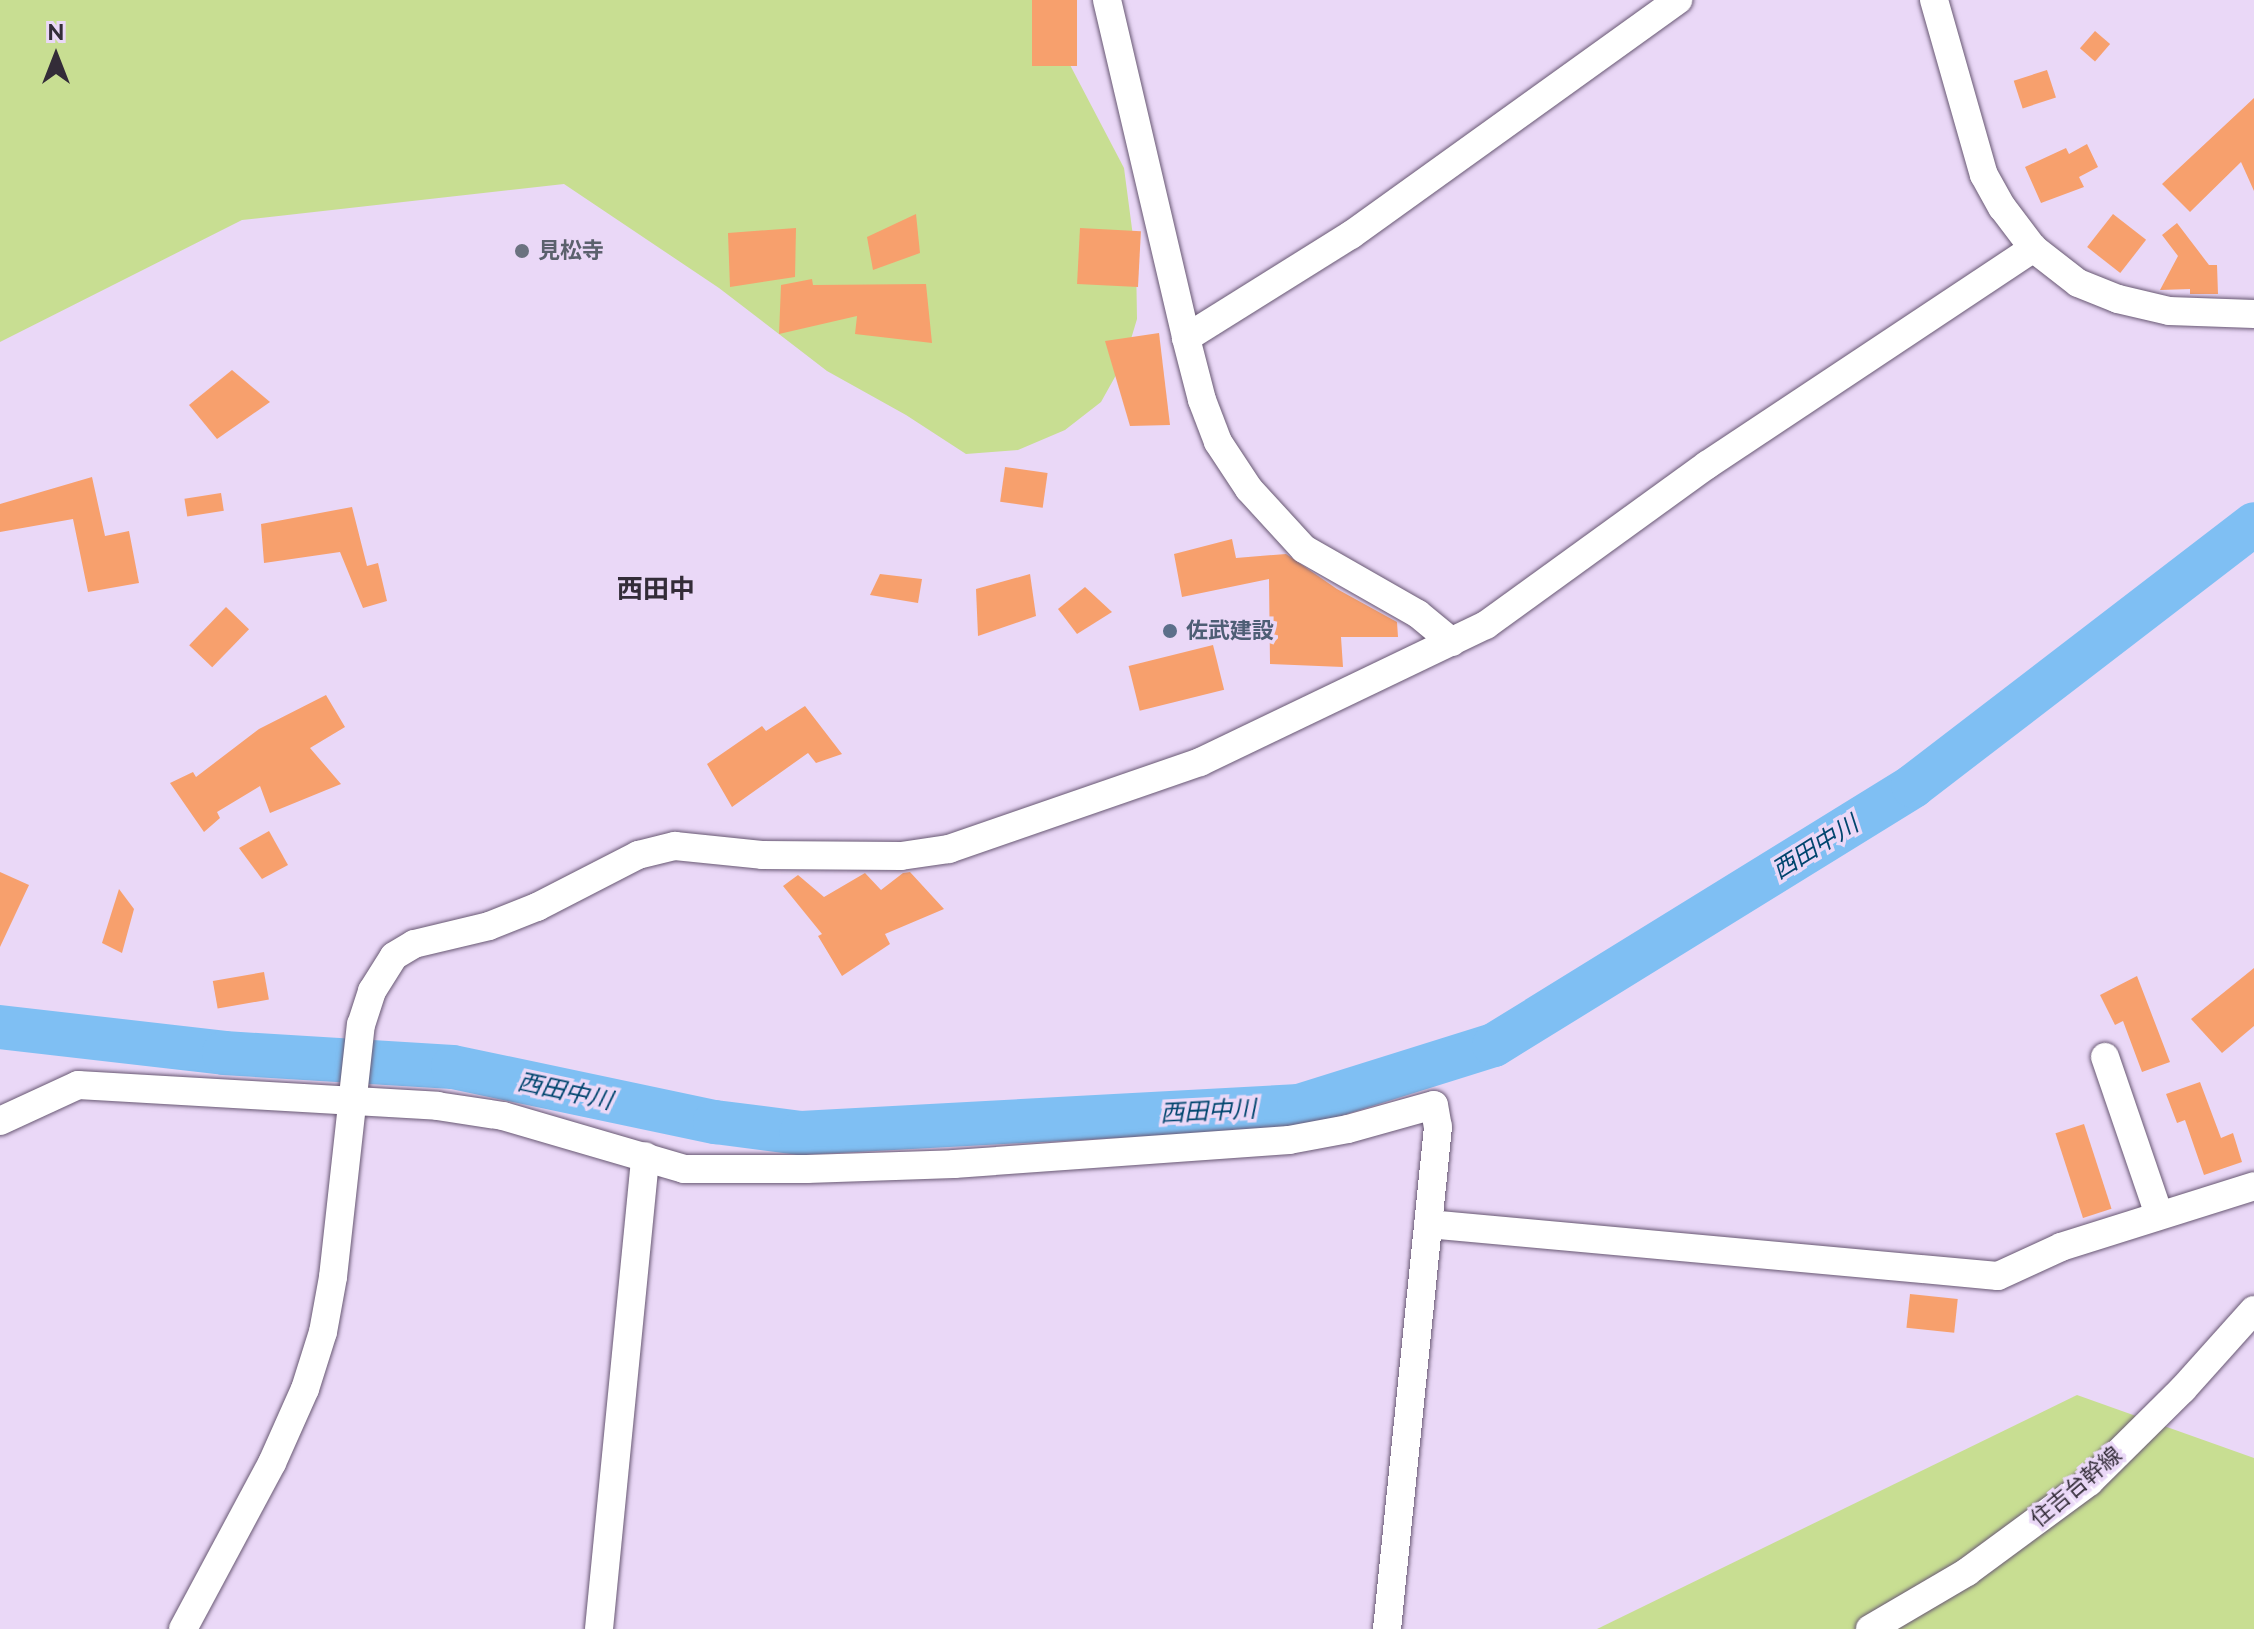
<!DOCTYPE html>
<html>
<head>
<meta charset="utf-8">
<style>
	body { margin:0 }
	#map { position:relative; width:2254px; height:1629px; overflow:hidden; background:#ead8f7; font-family:Raleway,"Noto Sans JP",sans-serif }
	div>[style] { position:absolute }
	[style*='--x'] { left:calc(var(--x)*1px); top:calc(var(--y)*1px); width:calc(var(--w)*1px); rotate:calc(var(--a)*1deg) }
	.green>* { inset:0; background:#c8de92 }
	.river>* { height:44px; margin:-22px; padding:0 22px; transform-origin:22px; border-radius:22px; background:#7fbff3 }
	.building>* { inset:0; background:#f7a06d; transform-origin:0 0 }
	.roads { filter:drop-shadow(0 0 2px #685873) drop-shadow(0 0 2px #685873) }
	.minor>* { height:28px; margin:-14px; padding:0 14px; transform-origin:14px; border-radius:14px; background:#fff }
	.dots>* { width:22px; height:22px; translate:-50% -50%; box-sizing:border-box; border:4px solid #ead8f7; border-radius:50% }
	span { translate:-50% -50%; white-space:nowrap; text-align:center; line-height:1.15; -webkit-text-stroke:7px #ead8f7; paint-order:stroke }
	.worship-label { font-size:22px; color:#5b616d; font-weight:700 }
	.left { translate:0 -50%; text-align:left }
	.service-label { font-size:22px; color:#4e5e75; font-weight:700 }
	.street-label { font-size:22px; color:#332c38 }
	.water-label { font-size:24px; color:#00456e; font-style:italic }
	.quarter-label { font-size:26px; color:#332c38; font-weight:700 }
	.north { position:absolute; left:16px; top:16px; width:80px; height:80px; -webkit-text-stroke:6px #ead8f7; paint-order:stroke; rotate:0deg; font-size:22px; font-weight:700; line-height:32px; text-align:center; color:#332c38 }
	.north::after { content:''; display:block; margin:auto; width:28px; height:36px; background:#332c38; clip-path:polygon(50% 0,100% 100%,50% 72%,0 100%) }
</style>
</head>
<body>
<div id="map">
	<div class="green">
		<i style="clip-path:polygon(0 0,1036px 0,1124px 168px,1136px 259px,1137px 319px,1125px 359px,1101px 402px,1065px 430px,1018px 450px,966px 454px,906px 415px,827px 371px,719px 288px,564px 184px,242px 220px,0 342px)"></i>
		<i style="clip-path:polygon(2077px 1395px,2254px 1458px,2254px 1629px,1597px 1629px)"></i>
	</div>
	<div class="river">
		<i style="--x:0;--y:1027;--w:226;--a:6.6"></i>
		<i style="--x:224;--y:1053;--w:229;--a:3.5"></i>
		<i style="--x:453;--y:1067;--w:268;--a:11.9"></i>
		<i style="--x:715;--y:1122;--w:87;--a:7.3"></i>
		<i style="--x:801;--y:1133;--w:499;--a:-3.1"></i>
		<i style="--x:1299;--y:1106;--w:204;--a:-17.4"></i>
		<i style="--x:1494;--y:1045;--w:493;--a:-31.7"></i>
		<i style="--x:1913;--y:786;--w:430;--a:-37.5"></i>
	</div>
	<div class="building">
		<i style="left:1032px;top:0;width:45px;height:66px"></i>
		<i style="left:2095px;top:31px;width:20px;height:23px;rotate:41deg"></i>
		<i style="left:2047px;top:70px;width:29px;height:35px;rotate:72deg"></i>
		<i style="clip-path:polygon(2254px 98px,2254px 191px,2241px 162px,2190px 212px,2162px 184px)"></i>
		<i style="clip-path:polygon(2087px 144px,2098px 167px,2079px 177px,2084px 187px,2041px 203px,2025px 167px,2066px 148px,2069px 154px)"></i>
		<i style="clip-path:polygon(916px 214px,920px 253px,873px 270px,867px 237px)"></i>
		<i style="left:2113px;top:214px;width:42px;height:42px;rotate:38deg"></i>
		<i style="clip-path:polygon(2177px 223px,2209px 265px,2217px 265px,2218px 294px,2190px 294px,2190px 289px,2160px 290px,2178px 256px,2162px 235px)"></i>
		<i style="clip-path:polygon(796px 228px,795px 277px,730px 287px,728px 233px)"></i>
		<i style="left:1080px;top:228px;width:61px;height:56px;rotate:3deg"></i>
		<i style="clip-path:polygon(812px 279px,813px 285px,926px 284px,932px 343px,855px 334px,857px 316px,779px 334px,781px 285px)"></i>
		<i style="clip-path:polygon(1159px 333px,1170px 425px,1130px 426px,1105px 341px)"></i>
		<i style="clip-path:polygon(232px 370px,270px 402px,217px 439px,189px 405px)"></i>
		<i style="left:1005px;top:467px;width:43px;height:35px;rotate:8deg"></i>
		<i style="clip-path:polygon(92px 477px,105px 536px,129px 531px,139px 583px,88px 592px,73px 519px,0 532px,0 504px)"></i>
		<i style="left:221px;top:493px;width:18px;height:37px;rotate:81deg"></i>
		<i style="clip-path:polygon(352px 507px,367px 566px,378px 563px,387px 601px,363px 608px,340px 552px,264px 563px,261px 524px)"></i>
		<i style="clip-path:polygon(1232px 539px,1236px 558px,1286px 554px,1337px 589px,1397px 622px,1398px 637px,1341px 637px,1343px 667px,1270px 664px,1269px 579px,1182px 597px,1174px 554px)"></i>
		<i style="clip-path:polygon(880px 574px,922px 579px,918px 603px,870px 595px)"></i>
		<i style="clip-path:polygon(1030px 574px,1036px 616px,978px 636px,976px 589px)"></i>
		<i style="clip-path:polygon(1085px 587px,1112px 612px,1077px 634px,1058px 609px)"></i>
		<i style="left:226px;top:607px;width:32px;height:53px;rotate:44deg"></i>
		<i style="left:1213px;top:645px;width:46px;height:87px;rotate:76deg"></i>
		<i style="clip-path:polygon(326px 695px,345px 727px,310px 748px,341px 784px,270px 813px,260px 786px,217px 812px,220px 818px,204px 832px,170px 783px,193px 772px,196px 777px,259px 729px)"></i>
		<i style="clip-path:polygon(805px 706px,842px 754px,816px 763px,808px 753px,732px 807px,707px 764px,762px 726px,766px 731px)"></i>
		<i style="clip-path:polygon(269px 831px,288px 865px,262px 879px,239px 848px)"></i>
		<i style="clip-path:polygon(0 872px,29px 885px,0 947px)"></i>
		<i style="clip-path:polygon(910px 872px,944px 909px,885px 934px,890px 944px,842px 976px,818px 936px,822px 934px,783px 886px,798px 875px,824px 897px,865px 873px,881px 890px,903px 873px)"></i>
		<i style="clip-path:polygon(119px 889px,134px 909px,122px 953px,102px 943px)"></i>
		<i style="clip-path:polygon(2254px 968px,2254px 1026px,2222px 1053px,2191px 1019px)"></i>
		<i style="left:264px;top:972px;width:28px;height:52px;rotate:80deg"></i>
		<i style="clip-path:polygon(2137px 976px,2170px 1062px,2142px 1072px,2123px 1021px,2115px 1025px,2100px 995px)"></i>
		<i style="clip-path:polygon(2200px 1082px,2221px 1138px,2233px 1133px,2242px 1162px,2204px 1175px,2185px 1120px,2177px 1123px,2166px 1094px)"></i>
		<i style="left:2084px;top:1124px;width:89px;height:30px;rotate:72deg"></i>
		<i style="left:1910px;top:1294px;width:48px;height:34px;rotate:6deg"></i>
	</div>
	<div class="roads">
		<div class="minor">
			<i style="--x:1107;--y:0;--w:347;--a:76.8"></i>
			<i style="--x:1186;--y:338;--w:64;--a:75.5"></i>
			<i style="--x:1202;--y:400;--w:45;--a:69.1"></i>
			<i style="--x:1218;--y:442;--w:56;--a:56.6"></i>
			<i style="--x:1249;--y:489;--w:81;--a:47.5"></i>
			<i style="--x:1304;--y:549;--w:131;--a:29.7"></i>
			<i style="--x:1418;--y:614;--w:44;--a:39.5"></i>
			<i style="--x:1934;--y:0;--w:182;--a:74.1"></i>
			<i style="--x:1984;--y:175;--w:37;--a:61"></i>
			<i style="--x:2002;--y:207;--w:51;--a:52.9"></i>
			<i style="--x:2033;--y:248;--w:57;--a:37.9"></i>
			<i style="--x:2078;--y:283;--w:43;--a:21.8"></i>
			<i style="--x:2118;--y:299;--w:52;--a:13.2"></i>
			<i style="--x:2169;--y:311;--w:85;--a:2"></i>
			<i style="--x:1186;--y:338;--w:195;--a:-32"></i>
			<i style="--x:1351;--y:235;--w:403;--a:-35.7"></i>
			<i style="--x:2105;--y:1057;--w:167;--a:71.1"></i>
			<i style="--x:0;--y:1121;--w:86;--a:-24.8"></i>
			<i style="--x:78;--y:1085;--w:360;--a:3.3"></i>
			<i style="--x:437;--y:1106;--w:67;--a:8.6"></i>
			<i style="--x:503;--y:1116;--w:189;--a:16.3"></i>
			<i style="--x:684;--y:1169;--w:123;--a:0"></i>
			<i style="--x:807;--y:1169;--w:147;--a:-1.9"></i>
			<i style="--x:954;--y:1164;--w:336;--a:-4.1"></i>
			<i style="--x:1289;--y:1140;--w:60;--a:-10.6"></i>
			<i style="--x:1348;--y:1129;--w:89;--a:-15.6"></i>
			<i style="--x:1434;--y:1105;--w:22;--a:80"></i>
			<i style="--x:1438;--y:1127;--w:505;--a:95.8"></i>
			<i style="--x:1428;--y:1224;--w:572;--a:5.21"></i>
			<i style="--x:1998;--y:1276;--w:69;--a:-24.7"></i>
			<i style="--x:2061;--y:1247;--w:202;--a:-17.5"></i>
			<i style="--x:183;--y:1629;--w:188;--a:-61.8"></i>
			<i style="--x:272;--y:1463;--w:81;--a:-66"></i>
			<i style="--x:305;--y:1389;--w:60;--a:-72.5"></i>
			<i style="--x:323;--y:1332;--w:56;--a:-79.7"></i>
			<i style="--x:333;--y:1277;--w:254;--a:-83.7"></i>
			<i style="--x:361;--y:1025;--w:36;--a:-72"></i>
			<i style="--x:372;--y:991;--w:41;--a:-57.8"></i>
			<i style="--x:394;--y:956;--w:23;--a:-31"></i>
			<i style="--x:414;--y:944;--w:77;--a:-13.5"></i>
			<i style="--x:489;--y:926;--w:52;--a:-21.6"></i>
			<i style="--x:537;--y:907;--w:114;--a:-27.2"></i>
			<i style="--x:638;--y:855;--w:38;--a:-14"></i>
			<i style="--x:675;--y:846;--w:87;--a:5.9"></i>
			<i style="--x:762;--y:855;--w:139;--a:0.4"></i>
			<i style="--x:901;--y:856;--w:49;--a:-8.3"></i>
			<i style="--x:949;--y:849;--w:266;--a:-19.1"></i>
			<i style="--x:1200;--y:762;--w:317;--a:-25.6"></i>
			<i style="--x:1486;--y:625;--w:273;--a:-35.9"></i>
			<i style="--x:1707;--y:465;--w:392;--a:-33.6"></i>
			<i style="--x:599;--y:1629;--w:475;--a:-84.4"></i>
			<i style="--x:1870;--y:1629;--w:113;--a:-30.4"></i>
			<i style="--x:1967;--y:1572;--w:152;--a:-36.4"></i>
			<i style="--x:2089;--y:1482;--w:132;--a:-44.7"></i>
			<i style="--x:2183;--y:1389;--w:106;--a:-48.1"></i>
		</div>
	</div>
	<div class="dots">
		<i style="left:522px;top:251px;background:#6b7280"></i>
		<i style="left:1170px;top:631px;background:#5c6f8a"></i>
	</div>
	<div class="worship-label">
		<span class="left" style="left:538px;top:251px">見松寺</span>
	</div>
	<div class="service-label">
		<span class="left" style="left:1186px;top:631px">佐武建設</span>
	</div>
	<div class="street-label">
		<span style="left:2076px;top:1487px;rotate:-40deg">住吉台幹線</span>
	</div>
	<div class="water-label">
		<span style="left:1815px;top:847px;rotate:-32deg">西田中川</span>
		<span style="left:565px;top:1091px;rotate:12deg">西田中川</span>
		<span style="left:1208px;top:1111px;rotate:-3deg">西田中川</span>
	</div>
	<div class="quarter-label">
		<span style="left:656px;top:590px">西田中</span>
	</div>
	<div class="north">N</div>
</div>
</body>
</html>
